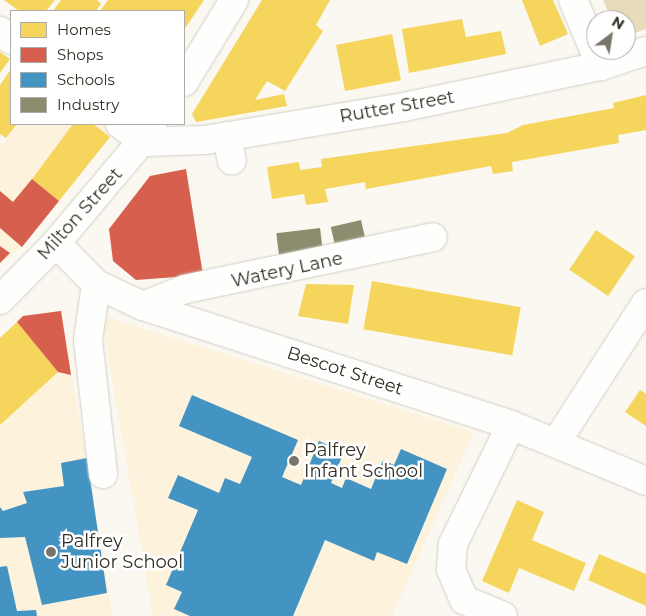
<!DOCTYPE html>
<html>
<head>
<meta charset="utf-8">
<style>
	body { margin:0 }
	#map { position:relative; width:646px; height:616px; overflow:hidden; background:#faf8f1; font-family:Montserrat,sans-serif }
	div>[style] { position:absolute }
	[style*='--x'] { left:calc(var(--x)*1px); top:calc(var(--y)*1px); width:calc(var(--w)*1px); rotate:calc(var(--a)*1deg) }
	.built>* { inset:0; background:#fdf3dc }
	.green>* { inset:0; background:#e8dbbb }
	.homes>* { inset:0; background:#f6d55c; transform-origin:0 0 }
	.shops>* { inset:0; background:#d6604d }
	.schools>* { inset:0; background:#4393c3 }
	.industry>* { inset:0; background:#8c8c6e; transform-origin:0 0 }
	.roads { filter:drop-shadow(0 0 1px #d2cfc7) drop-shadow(0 0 1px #d2cfc7) }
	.minor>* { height:28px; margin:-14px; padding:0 14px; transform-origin:14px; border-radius:14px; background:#fefefd }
	.dots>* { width:14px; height:14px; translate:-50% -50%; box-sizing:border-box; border:2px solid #fff; border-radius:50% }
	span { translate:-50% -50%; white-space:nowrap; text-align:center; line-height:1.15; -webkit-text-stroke:5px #fff; paint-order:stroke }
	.street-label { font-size:18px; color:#332e23 }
	.poi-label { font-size:18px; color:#332e23 }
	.left { translate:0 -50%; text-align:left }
	.legend { position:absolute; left:10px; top:10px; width:175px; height:115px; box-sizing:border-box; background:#fff; border:1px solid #adaba7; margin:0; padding:6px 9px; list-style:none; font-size:15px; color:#332e23 }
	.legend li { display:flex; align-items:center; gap:10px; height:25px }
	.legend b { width:25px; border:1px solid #adaba7 }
	.north { position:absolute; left:586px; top:10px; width:50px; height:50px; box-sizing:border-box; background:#fff; border:1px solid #adaba7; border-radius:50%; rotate:31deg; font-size:14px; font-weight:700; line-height:20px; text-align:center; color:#332e23 }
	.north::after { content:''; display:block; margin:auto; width:18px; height:22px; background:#79756b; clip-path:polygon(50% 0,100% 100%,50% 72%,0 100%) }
</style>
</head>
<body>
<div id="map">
	<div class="built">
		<i style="clip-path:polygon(17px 124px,119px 124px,22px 247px,0 263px,0 148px)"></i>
		<i style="clip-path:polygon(61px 311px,113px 616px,0 616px,0 338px,23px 316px)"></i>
		<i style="clip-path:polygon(110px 318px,474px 432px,392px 616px,153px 616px,102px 321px)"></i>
	</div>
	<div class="green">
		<i style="clip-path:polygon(603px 0,646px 0,646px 29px,626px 36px,626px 20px,612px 20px)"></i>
	</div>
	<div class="homes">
		<i style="clip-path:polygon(4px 0,55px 0,46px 11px,19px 11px)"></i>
		<i style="clip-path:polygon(61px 0,97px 0,101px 4px,96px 11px,53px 11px)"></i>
		<i style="clip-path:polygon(108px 0,204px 0,184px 30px,184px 11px,100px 11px)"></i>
		<i style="clip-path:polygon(262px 0,330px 0,316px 25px,323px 31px,285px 91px,267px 81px,255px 100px,284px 94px,287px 106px,196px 122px,192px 114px)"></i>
		<i style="clip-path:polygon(522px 0,553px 0,568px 34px,540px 46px)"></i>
		<i style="clip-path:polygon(462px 19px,466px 37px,501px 31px,506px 54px,409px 73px,402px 29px)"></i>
		<i style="left:392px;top:34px;width:47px;height:57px;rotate:79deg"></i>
		<i style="clip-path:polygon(0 52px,10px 59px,0 73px)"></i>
		<i style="clip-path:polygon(11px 69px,11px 124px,17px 124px,6px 138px,0 134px,0 85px)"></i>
		<i style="clip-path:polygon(646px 95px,646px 130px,618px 135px,619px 143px,512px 162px,513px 171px,493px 174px,491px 166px,366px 189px,365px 182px,325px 189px,328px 202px,306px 205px,304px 194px,272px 199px,267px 167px,299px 162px,300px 170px,322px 167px,321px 159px,507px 133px,523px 125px,614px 108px,613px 103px)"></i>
		<i style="clip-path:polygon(73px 124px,93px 124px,110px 137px,59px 201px,32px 179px)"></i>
		<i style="left:596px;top:230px;width:47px;height:48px;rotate:34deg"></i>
		<i style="left:372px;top:281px;width:151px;height:49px;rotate:10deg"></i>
		<i style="clip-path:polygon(306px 284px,354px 285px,348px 324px,298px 316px)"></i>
		<i style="clip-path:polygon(17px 322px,58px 372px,0 425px,0 338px)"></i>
		<i style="clip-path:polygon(640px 390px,646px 394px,646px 426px,625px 412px)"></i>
		<i style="clip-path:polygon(517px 500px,544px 512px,532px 540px,586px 563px,574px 591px,519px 568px,509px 593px,482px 581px)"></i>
		<i style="clip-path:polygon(599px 554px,646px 574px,646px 606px,588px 580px)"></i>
	</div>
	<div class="shops">
		<i style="clip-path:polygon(186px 169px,203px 275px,136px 280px,113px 261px,109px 229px,150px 176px)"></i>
		<i style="clip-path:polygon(32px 179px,59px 201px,22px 247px,0 228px,0 191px,13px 202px)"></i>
		<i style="clip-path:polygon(0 246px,10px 253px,0 263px)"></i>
		<i style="clip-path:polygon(61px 311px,71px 375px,58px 372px,17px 322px,23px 316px)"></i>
	</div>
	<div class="schools">
		<i style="clip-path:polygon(192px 395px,298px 440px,282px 477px,301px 485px,319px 441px,344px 452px,331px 483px,342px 488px,346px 478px,371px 489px,383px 460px,394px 465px,401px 449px,447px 469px,407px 564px,377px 552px,374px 561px,325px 540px,293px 616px,190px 616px,174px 609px,182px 592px,166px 585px,198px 510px,168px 498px,178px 475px,219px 493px,225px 478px,240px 484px,252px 457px,179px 426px)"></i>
		<i style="clip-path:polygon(87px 458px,107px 593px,42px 605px,25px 537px,0 538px,0 507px,3px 511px,27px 503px,23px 492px,64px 486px,61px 463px)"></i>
		<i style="clip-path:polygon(7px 566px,17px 611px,36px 610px,37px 616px,0 616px,0 567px)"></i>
	</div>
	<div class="industry">
		<i style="left:361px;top:220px;width:23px;height:31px;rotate:77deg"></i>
		<i style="left:320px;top:228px;width:24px;height:44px;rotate:83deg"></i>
	</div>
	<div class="roads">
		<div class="minor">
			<i style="--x:573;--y:0;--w:72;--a:67"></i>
			<i style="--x:0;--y:31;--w:14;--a:39"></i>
			<i style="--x:184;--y:82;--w:96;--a:-58.6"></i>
			<i style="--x:120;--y:124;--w:30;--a:37"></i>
			<i style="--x:144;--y:142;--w:61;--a:-1.9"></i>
			<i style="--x:205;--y:140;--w:202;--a:-9.4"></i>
			<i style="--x:404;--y:107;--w:201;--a:-11.8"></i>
			<i style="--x:601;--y:66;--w:47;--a:-18.4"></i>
			<i style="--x:227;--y:136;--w:25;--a:79"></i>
			<i style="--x:56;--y:243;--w:57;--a:45.7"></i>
			<i style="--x:96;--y:284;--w:52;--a:25.1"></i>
			<i style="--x:143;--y:306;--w:387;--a:17.9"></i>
			<i style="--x:511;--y:425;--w:146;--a:22.5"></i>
			<i style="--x:96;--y:284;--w:57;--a:98.1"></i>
			<i style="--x:88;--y:340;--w:135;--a:83.6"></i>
			<i style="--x:0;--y:300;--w:80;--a:-45.5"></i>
			<i style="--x:56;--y:243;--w:150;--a:-49.9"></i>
			<i style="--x:143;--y:306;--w:45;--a:-22"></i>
			<i style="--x:185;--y:289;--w:253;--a:-11.8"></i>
			<i style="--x:557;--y:441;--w:164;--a:-57.2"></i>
			<i style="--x:503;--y:616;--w:42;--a:-157.7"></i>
			<i style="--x:464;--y:600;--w:33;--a:-113"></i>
			<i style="--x:451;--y:570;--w:26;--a:-86"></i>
			<i style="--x:453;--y:544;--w:132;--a:-64"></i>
		</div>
	</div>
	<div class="dots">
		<i style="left:294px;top:461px;background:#79756b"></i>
		<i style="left:51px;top:552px;background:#79756b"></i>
	</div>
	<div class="street-label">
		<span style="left:397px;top:107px;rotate:-10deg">Rutter Street</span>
		<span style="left:80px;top:214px;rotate:-48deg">Milton Street</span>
		<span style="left:287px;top:270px;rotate:-12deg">Watery Lane</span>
		<span style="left:345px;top:371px;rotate:18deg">Bescot Street</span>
	</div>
	<div class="poi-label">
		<span class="left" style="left:304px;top:461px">Palfrey<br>Infant School</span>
		<span class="left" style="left:61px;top:552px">Palfrey<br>Junior School</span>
	</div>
	<ul class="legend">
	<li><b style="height:14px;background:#f6d55c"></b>Homes</li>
	<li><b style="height:14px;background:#d6604d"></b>Shops</li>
	<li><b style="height:14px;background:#4393c3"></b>Schools</li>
	<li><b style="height:14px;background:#8c8c6e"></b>Industry</li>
	</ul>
	<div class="north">N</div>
</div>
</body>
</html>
